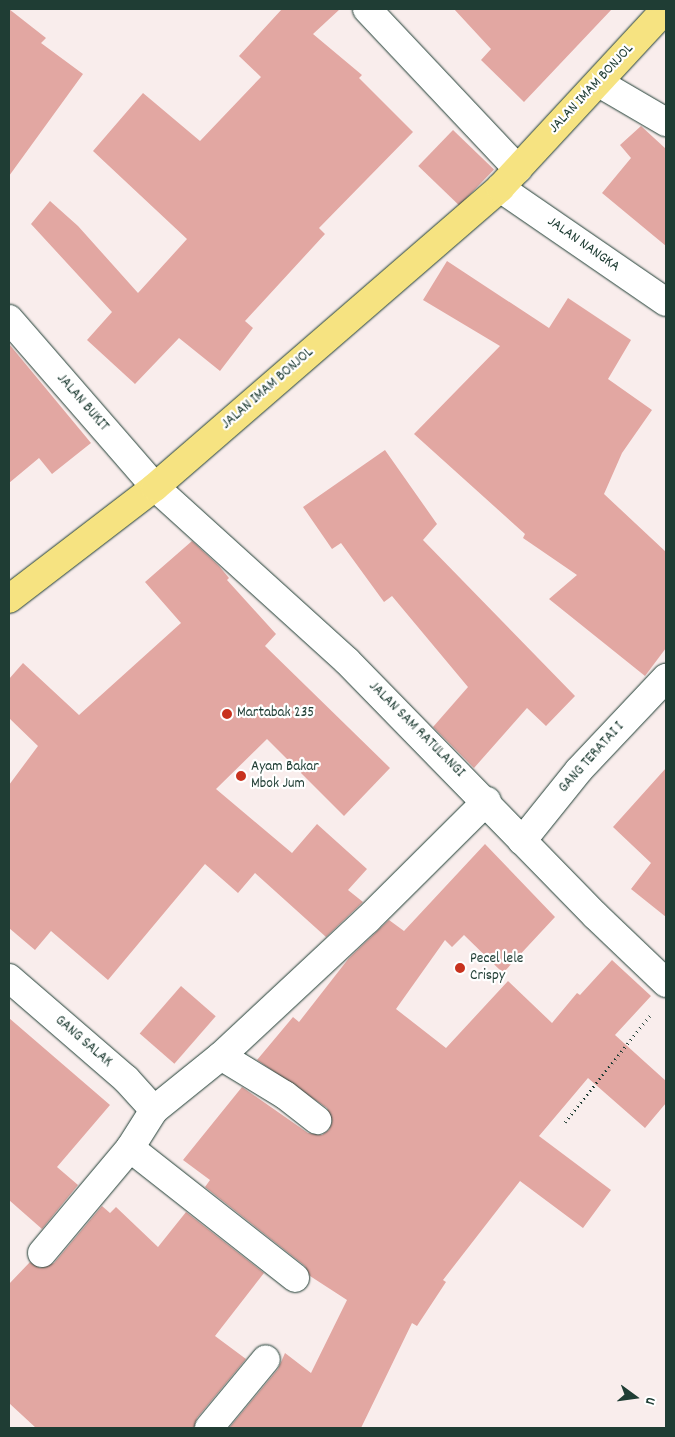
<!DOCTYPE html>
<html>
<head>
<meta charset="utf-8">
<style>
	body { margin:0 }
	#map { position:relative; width:675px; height:1437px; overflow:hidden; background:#f9edec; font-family:Dekko,sans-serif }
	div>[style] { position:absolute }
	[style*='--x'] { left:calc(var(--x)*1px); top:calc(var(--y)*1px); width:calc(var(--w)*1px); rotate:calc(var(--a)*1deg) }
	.building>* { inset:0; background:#e2a7a2; transform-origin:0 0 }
	.path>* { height:3px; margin-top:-1.5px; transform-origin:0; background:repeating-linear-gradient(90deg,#1f3d34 0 1px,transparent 0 5px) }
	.roads { filter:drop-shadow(0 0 1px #1f3d34) drop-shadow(0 0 1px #1f3d34) }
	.minor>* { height:28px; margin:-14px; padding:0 14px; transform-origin:14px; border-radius:14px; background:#fff }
	.highway>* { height:28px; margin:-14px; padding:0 14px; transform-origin:14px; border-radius:14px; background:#f6e381 }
	.dots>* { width:14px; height:14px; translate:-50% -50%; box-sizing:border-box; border:2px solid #fff; border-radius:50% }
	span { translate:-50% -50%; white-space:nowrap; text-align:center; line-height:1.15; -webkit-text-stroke:4.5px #fff; paint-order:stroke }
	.street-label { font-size:15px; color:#1f3d34 }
	.poi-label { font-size:15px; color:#1f3d34 }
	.left { translate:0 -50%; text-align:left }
	.frame { position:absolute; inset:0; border:10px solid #1f3d34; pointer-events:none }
	.north { position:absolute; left:610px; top:1372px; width:50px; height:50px; -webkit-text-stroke:4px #fff; paint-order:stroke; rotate:104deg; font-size:14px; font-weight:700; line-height:20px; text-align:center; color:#1f3d34 }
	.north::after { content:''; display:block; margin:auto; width:18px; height:22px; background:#1f3d34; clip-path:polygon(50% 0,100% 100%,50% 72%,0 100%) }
</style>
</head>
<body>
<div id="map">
	<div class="building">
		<i style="clip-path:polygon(9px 9px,46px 38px,41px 43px,83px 74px,9px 176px)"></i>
		<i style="clip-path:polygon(282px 9px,340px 9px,313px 34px,362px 75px,359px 78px,413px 132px,319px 228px,325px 234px,245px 321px,253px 328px,220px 371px,179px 338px,135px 384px,87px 340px,112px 312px,31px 224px,50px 201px,78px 226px,138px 293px,187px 239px,93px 151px,143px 93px,200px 141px,261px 77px,239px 56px)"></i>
		<i style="clip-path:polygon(454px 9px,612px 9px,524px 102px,481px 60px,491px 49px)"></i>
		<i style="clip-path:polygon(641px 126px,666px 149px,666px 246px,602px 193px,631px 158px,620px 145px)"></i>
		<i style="left:453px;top:130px;width:57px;height:50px;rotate:44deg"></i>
		<i style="clip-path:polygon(447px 261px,549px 328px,568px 298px,631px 340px,608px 379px,652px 410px,622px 453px,604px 494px,666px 552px,666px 648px,645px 676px,549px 599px,577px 575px,523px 538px,525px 534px,414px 434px,500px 346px,423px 300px)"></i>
		<i style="clip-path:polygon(9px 344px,91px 443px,52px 474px,39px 458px,9px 483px)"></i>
		<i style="clip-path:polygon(385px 450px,437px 524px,423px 540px,575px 696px,546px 726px,527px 708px,474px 768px,433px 727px,468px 687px,392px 596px,384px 602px,341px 543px,332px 549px,303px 507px)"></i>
		<i style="clip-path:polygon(192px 541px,219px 566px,229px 578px,227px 580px,276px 634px,265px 646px,390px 768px,344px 816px,267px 739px,216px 789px,292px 853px,317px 824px,367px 869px,348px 890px,363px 902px,326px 937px,255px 873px,238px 893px,205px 864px,108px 980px,51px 931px,35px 950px,9px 928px,9px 785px,38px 746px,9px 718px,9px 679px,23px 663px,79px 715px,181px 623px,145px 582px)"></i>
		<i style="clip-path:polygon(666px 768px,666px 917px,631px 889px,651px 863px,613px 827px)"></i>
		<i style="clip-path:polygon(485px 844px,555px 917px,503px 973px,464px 935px,452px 947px,445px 940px,396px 1009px,446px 1048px,508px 981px,552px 1023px,577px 993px,580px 995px,612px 960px,651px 996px,615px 1035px,666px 1081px,666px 1103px,645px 1128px,588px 1078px,539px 1136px,611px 1190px,583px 1228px,520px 1181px,443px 1280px,446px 1282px,417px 1326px,412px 1323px,361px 1428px,229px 1428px,278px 1369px,285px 1353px,311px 1373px,347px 1300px,310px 1276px,305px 1266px,205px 1187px,210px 1180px,183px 1160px,242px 1087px,308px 1133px,322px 1135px,329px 1130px,332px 1122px,327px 1108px,257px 1060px,293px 1017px,299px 1022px,349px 958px,389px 920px,404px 931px)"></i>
		<i style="left:181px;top:986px;width:46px;height:63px;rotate:41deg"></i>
		<i style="clip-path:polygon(9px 1018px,110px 1105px,57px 1167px,78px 1185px,42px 1229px,9px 1200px)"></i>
		<i style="clip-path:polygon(102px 1206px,110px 1213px,116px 1207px,158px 1247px,186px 1212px,264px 1273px,215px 1336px,246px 1359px,197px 1418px,194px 1428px,36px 1428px,9px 1403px,9px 1284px,30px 1262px,40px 1268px,54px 1263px)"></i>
	</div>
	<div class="path">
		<i style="--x:565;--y:1122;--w:139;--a:-51.4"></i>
	</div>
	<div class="roads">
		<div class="minor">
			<i style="--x:367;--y:9;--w:220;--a:46.7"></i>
			<i style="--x:599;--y:83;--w:78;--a:30.2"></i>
			<i style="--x:500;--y:188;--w:201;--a:34.5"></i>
			<i style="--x:9;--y:319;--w:223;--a:49"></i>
			<i style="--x:155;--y:487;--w:259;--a:42.2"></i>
			<i style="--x:347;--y:661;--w:356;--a:45.7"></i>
			<i style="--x:596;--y:916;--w:97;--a:43.7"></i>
			<i style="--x:522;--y:841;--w:91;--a:-51.2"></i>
			<i style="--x:579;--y:770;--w:127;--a:-46.6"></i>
			<i style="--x:9;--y:978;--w:155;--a:40.8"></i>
			<i style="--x:126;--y:1079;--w:42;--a:47.9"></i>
			<i style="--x:221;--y:1056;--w:75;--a:31.4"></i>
			<i style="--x:285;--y:1095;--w:41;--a:38"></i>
			<i style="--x:130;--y:1148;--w:210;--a:38.2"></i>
			<i style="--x:42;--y:1253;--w:137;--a:-50"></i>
			<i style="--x:130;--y:1148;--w:45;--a:-57.7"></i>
			<i style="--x:154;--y:1110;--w:86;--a:-38.9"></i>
			<i style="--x:221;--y:1056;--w:200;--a:-43"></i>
			<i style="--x:367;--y:920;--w:169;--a:-44.8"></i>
			<i style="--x:209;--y:1428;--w:89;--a:-50.4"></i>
		</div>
		<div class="highway">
			<i style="--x:9;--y:599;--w:184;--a:-37.5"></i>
			<i style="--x:155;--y:487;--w:457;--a:-40.9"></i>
			<i style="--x:500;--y:188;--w:244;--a:-47.2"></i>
		</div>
	</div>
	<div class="dots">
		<i style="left:227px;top:714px;background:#c8321e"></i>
		<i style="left:241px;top:776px;background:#c8321e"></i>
		<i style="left:460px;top:968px;background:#c8321e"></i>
	</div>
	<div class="street-label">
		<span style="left:592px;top:89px;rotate:-47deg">JALAN IMAM BONJOL</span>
		<span style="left:583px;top:245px;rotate:35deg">JALAN NANGKA</span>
		<span style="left:268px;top:389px;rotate:-41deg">JALAN IMAM BONJOL</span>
		<span style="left:82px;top:403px;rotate:49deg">JALAN BUKIT</span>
		<span style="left:416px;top:730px;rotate:45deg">JALAN SAM RATULANGI</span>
		<span style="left:592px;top:758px;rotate:-48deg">GANG TERATAI I</span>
		<span style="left:83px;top:1042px;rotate:41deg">GANG SALAK</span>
	</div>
	<div class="poi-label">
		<span class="left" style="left:237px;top:714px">Martabak 235</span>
		<span class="left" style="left:251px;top:776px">Ayam Bakar<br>Mbok Jum</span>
		<span class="left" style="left:470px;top:968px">Pecel lele<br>Crispy</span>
	</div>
	<div class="frame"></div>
	<div class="north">U</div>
</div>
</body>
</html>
